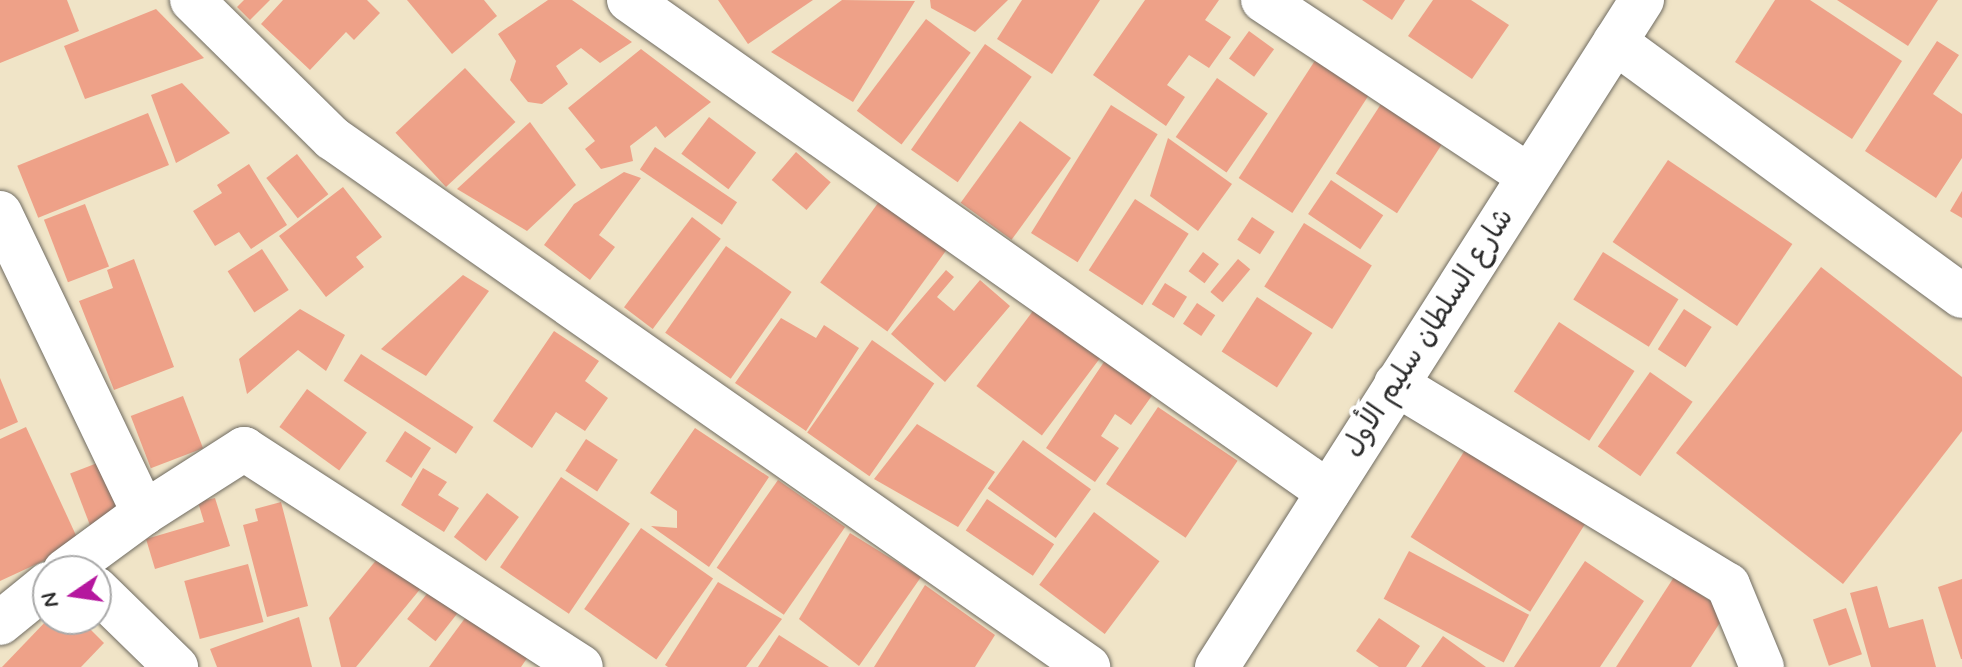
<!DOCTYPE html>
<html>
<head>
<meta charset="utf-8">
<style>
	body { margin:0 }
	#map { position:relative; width:1962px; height:667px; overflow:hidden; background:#f0e4c7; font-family:Mynerve,"Playpen Sans Arabic",sans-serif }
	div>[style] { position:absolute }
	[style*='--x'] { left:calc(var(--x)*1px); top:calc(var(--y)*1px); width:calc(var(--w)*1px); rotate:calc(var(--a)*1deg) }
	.building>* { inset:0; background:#eea188; transform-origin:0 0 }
	.roads { filter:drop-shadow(0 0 2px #706c62) drop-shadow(0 0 2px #706c62) }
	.street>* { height:44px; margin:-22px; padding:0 22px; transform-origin:22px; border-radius:22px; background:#fff }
	.secondary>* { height:44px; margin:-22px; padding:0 22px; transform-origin:22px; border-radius:22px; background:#fff }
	span { translate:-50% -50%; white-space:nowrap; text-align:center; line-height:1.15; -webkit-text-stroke:8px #fff; paint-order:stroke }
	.street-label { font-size:28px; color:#2b2b2b }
	.north { position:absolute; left:32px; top:555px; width:80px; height:80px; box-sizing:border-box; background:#fff; border:2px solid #aaa; border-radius:50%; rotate:257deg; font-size:22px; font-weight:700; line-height:32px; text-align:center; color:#2b2b2b }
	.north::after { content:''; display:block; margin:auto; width:28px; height:36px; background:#b5179e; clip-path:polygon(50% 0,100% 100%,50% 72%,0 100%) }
</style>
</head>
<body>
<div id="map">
	<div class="building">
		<i style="clip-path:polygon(0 0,67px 0,79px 31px,0 63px)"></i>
		<i style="clip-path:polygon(244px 0,270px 0,250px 20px,237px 7px)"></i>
		<i style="clip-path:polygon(283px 0,367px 0,380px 13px,354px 40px,346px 32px,310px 70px,261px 24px)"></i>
		<i style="clip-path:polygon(407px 0,484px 0,497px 16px,452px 54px)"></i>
		<i style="clip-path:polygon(548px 0,572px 0,632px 42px,600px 63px,581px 48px,556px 66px,568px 84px,542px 104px,528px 102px,510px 80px,516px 61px,498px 34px)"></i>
		<i style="clip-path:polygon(718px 0,813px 0,748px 44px)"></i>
		<i style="clip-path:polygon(842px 0,915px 1px,853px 102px,771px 52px)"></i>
		<i style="clip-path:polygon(930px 0,1008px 0,975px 32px,931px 8px)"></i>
		<i style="clip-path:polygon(1022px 0,1100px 0,1052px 74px,997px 39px)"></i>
		<i style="clip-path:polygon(1145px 0,1219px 0,1205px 20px,1231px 37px,1209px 68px,1189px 55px,1167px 85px,1185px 97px,1166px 126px,1093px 75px)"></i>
		<i style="clip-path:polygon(1362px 0,1405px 0,1392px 20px)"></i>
		<i style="clip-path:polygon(1433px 0,1471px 0,1509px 25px,1472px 79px,1408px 36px)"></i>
		<i style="clip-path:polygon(1775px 0,1810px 0,1902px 61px,1852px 139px,1735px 62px)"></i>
		<i style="clip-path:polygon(1837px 0,1938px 0,1908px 46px)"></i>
		<i style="clip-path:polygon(156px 9px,204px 58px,85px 99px,64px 46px)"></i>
		<i style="left:926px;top:19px;width:56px;height:115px;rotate:37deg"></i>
		<i style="left:1249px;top:31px;width:31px;height:34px;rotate:36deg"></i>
		<i style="clip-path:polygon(1937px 41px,1959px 55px,1933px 94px,1962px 114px,1962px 158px,1936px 198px,1865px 151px)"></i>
		<i style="left:985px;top:44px;width:57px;height:129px;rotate:35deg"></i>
		<i style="clip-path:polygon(641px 49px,711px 102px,665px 138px,656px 126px,630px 146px,633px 161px,601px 169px,585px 149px,595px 141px,568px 108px)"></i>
		<i style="left:1316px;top:59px;width:64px;height:142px;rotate:33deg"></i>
		<i style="left:465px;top:68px;width:74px;height:95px;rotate:47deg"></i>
		<i style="left:1217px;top:78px;width:62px;height:72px;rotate:35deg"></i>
		<i style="clip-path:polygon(182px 83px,230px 133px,176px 163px,151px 95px)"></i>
		<i style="left:1381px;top:104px;width:73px;height:83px;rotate:33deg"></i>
		<i style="left:1111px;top:105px;width:55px;height:151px;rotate:32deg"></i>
		<i style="left:148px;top:113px;width:56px;height:141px;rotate:68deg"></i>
		<i style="left:709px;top:117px;width:59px;height:46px;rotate:37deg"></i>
		<i style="left:1020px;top:121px;width:63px;height:101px;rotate:36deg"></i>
		<i style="clip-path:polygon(530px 122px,576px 185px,527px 231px,457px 189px)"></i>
		<i style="clip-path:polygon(1168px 138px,1232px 184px,1198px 231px,1150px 196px)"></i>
		<i style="left:655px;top:147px;width:99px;height:27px;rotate:34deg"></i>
		<i style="left:796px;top:152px;width:46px;height:37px;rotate:41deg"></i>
		<i style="left:297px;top:154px;width:51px;height:39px;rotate:52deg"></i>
		<i style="left:1668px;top:160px;width:150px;height:99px;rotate:34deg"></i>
		<i style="clip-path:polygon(249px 164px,287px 225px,251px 249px,239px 232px,215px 246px,193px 211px,222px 193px,217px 185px)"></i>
		<i style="clip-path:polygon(624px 172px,641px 178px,599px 235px,615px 247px,590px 280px,544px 245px,574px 204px)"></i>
		<i style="left:1331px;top:180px;width:63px;height:41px;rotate:34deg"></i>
		<i style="clip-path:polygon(343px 187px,382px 237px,356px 257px,364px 267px,326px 297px,279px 236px)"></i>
		<i style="clip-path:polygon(1962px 191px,1962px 218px,1950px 211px)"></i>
		<i style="left:886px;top:192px;width:83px;height:112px;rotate:36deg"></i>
		<i style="left:1135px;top:199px;width:64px;height:85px;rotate:33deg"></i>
		<i style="left:85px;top:204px;width:67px;height:44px;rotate:69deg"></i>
		<i style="left:692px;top:217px;width:36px;height:113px;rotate:37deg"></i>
		<i style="left:1252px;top:217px;width:27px;height:27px;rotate:33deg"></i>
		<i style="left:1304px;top:223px;width:80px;height:75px;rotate:32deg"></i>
		<i style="left:726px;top:246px;width:80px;height:106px;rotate:35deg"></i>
		<i style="left:262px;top:249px;width:49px;height:41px;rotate:57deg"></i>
		<i style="left:1203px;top:252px;width:20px;height:24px;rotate:37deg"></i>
		<i style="left:1603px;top:252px;width:89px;height:56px;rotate:32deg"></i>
		<i style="clip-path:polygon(134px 259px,174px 367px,114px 390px,79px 301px,113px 288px,107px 270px)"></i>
		<i style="left:1238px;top:259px;width:16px;height:43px;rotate:40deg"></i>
		<i style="clip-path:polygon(1821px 267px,1962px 377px,1962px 431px,1843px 584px,1676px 453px)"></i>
		<i style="clip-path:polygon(946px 270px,954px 277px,937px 297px,954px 311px,980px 280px,1010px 306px,945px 382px,891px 334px)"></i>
		<i style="clip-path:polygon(463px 275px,489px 291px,426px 376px,381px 349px)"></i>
		<i style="left:1165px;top:283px;width:26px;height:25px;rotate:32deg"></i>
		<i style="left:1257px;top:297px;width:66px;height:65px;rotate:33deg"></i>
		<i style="left:1039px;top:303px;width:82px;height:104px;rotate:37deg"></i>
		<i style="left:1197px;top:303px;width:22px;height:25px;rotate:34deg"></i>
		<i style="clip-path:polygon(300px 309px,345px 335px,326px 371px,298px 350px,247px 394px,239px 359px)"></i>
		<i style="left:1684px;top:309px;width:33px;height:48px;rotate:33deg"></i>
		<i style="clip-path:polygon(781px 318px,816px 338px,824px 325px,859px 348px,806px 431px,735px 383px)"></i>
		<i style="left:1559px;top:322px;width:90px;height:83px;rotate:33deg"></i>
		<i style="clip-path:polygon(554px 331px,599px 361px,585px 381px,608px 398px,585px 431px,556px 412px,532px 448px,493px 421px)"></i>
		<i style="left:872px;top:340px;width:76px;height:113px;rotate:35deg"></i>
		<i style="left:361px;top:354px;width:134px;height:32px;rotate:33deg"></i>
		<i style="clip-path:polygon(1108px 356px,1156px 390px,1131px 425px,1115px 414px,1101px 436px,1119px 448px,1095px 482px,1046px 448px)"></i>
		<i style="left:1650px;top:372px;width:52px;height:91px;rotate:35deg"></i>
		<i style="clip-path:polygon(0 378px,18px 422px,0 430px)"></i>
		<i style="left:307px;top:389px;width:74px;height:47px;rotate:36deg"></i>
		<i style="left:183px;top:396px;width:56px;height:56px;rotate:69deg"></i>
		<i style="left:1158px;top:407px;width:96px;height:93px;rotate:34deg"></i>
		<i style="clip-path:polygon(917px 424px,995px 472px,958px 527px,874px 479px)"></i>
		<i style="clip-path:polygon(26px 427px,80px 544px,0 581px,0 439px)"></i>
		<i style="clip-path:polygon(695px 428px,769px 477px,709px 567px,651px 526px,677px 528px,677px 511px,650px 493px)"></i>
		<i style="left:405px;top:431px;width:31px;height:36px;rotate:33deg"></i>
		<i style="left:586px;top:439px;width:38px;height:38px;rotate:33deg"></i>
		<i style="left:1023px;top:440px;width:84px;height:60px;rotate:36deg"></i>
		<i style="left:1470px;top:442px;width:141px;height:112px;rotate:32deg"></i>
		<i style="left:100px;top:462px;width:63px;height:32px;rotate:69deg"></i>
		<i style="clip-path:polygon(423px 468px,447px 482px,438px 495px,459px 508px,444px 532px,401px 505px)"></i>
		<i style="left:561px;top:477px;width:83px;height:109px;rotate:34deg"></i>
		<i style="left:778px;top:480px;width:82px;height:107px;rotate:35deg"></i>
		<i style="left:487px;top:493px;width:40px;height:55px;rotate:37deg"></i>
		<i style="clip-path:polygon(215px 498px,230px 546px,155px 569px,146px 539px,204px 522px,198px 502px)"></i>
		<i style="left:987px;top:499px;width:81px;height:38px;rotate:34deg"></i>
		<i style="clip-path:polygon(281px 502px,308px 606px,267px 617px,243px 525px,258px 521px,255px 509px)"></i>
		<i style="left:1094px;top:512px;width:82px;height:91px;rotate:37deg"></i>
		<i style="left:641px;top:528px;width:88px;height:99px;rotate:35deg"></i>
		<i style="clip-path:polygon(850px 533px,921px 577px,859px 666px,799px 619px)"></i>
		<i style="left:1409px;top:551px;width:136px;height:54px;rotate:28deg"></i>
		<i style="clip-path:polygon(382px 553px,426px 582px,356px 667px,341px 667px,329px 618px)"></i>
		<i style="clip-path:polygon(1585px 561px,1644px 601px,1600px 667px,1514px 667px)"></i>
		<i style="left:248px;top:564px;width:60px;height:66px;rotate:75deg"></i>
		<i style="clip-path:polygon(1674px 577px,1727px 612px,1691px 667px,1616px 667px)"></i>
		<i style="clip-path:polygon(1962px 579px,1962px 659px,1961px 659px,1938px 587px)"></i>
		<i style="clip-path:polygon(718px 582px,782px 619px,746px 667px,668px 667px,665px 665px)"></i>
		<i style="clip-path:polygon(925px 585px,995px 635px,975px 667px,874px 667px)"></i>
		<i style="left:433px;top:586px;width:36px;height:42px;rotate:38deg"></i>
		<i style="clip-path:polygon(1877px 586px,1889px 628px,1923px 619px,1936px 667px,1871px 667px,1850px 593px)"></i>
		<i style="left:1846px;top:608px;width:49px;height:35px;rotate:71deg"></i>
		<i style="clip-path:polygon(471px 610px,530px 654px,521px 667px,429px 667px)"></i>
		<i style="clip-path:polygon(299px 617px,312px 667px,217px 667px,210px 649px)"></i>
		<i style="clip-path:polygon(1379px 618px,1420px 646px,1406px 667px,1379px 667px,1356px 651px)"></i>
		<i style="clip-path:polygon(48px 619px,80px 619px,104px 643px,81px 667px,2px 667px)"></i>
		<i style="clip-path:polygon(779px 635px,829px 667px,758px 667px)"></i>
		<i style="clip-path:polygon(1443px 636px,1486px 667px,1421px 667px)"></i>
	</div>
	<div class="roads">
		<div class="street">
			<i style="--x:192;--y:0;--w:197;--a:44.6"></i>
			<i style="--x:332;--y:138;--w:923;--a:34.98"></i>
			<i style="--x:629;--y:0;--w:855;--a:35.14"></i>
			<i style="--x:1263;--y:0;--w:319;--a:33.5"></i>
			<i style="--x:1615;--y:42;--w:430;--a:36.2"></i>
			<i style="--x:0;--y:213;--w:333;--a:64.4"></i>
			<i style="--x:1396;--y:384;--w:388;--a:31.2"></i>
			<i style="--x:1728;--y:585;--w:89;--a:67.5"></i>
			<i style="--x:65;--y:571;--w:98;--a:-36.3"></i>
			<i style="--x:144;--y:513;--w:119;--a:-32.6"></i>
			<i style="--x:244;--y:449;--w:401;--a:32.9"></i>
			<i style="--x:96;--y:589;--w:112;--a:44.3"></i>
			<i style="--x:0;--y:623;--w:62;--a:-39.1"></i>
		</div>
		<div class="secondary">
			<i style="--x:1217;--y:667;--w:791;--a:-57.5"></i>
		</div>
	</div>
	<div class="street-label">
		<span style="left:1429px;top:333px;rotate:-57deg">شارع السلطان سليم الأول</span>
	</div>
	<div class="north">N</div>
</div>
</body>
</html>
